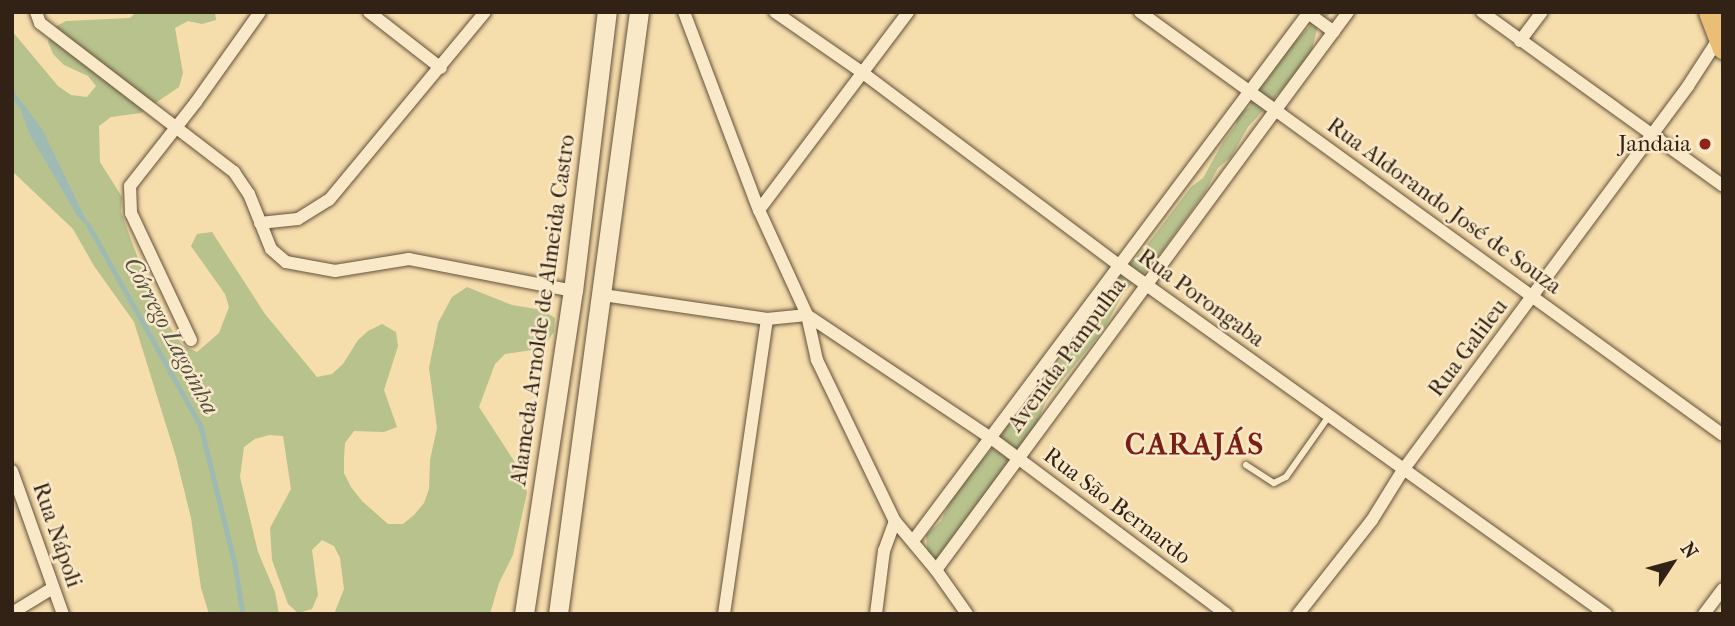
<!DOCTYPE html>
<html>
<head>
<meta charset="utf-8">
<style>
	body { margin:0 }
	#map { position:relative; width:1735px; height:626px; overflow:hidden; background:#f6ddac; font-family:"IM FELL French Canon",serif }
	div>[style] { position:absolute }
	[style*='--x'] { left:calc(var(--x)*1px); top:calc(var(--y)*1px); width:calc(var(--w)*1px); rotate:calc(var(--a)*1deg) }
	.green>* { inset:0; background:#b8c28d }
	.water>* { inset:0; background:#9fbab2 }
	.stream>* { height:4.5px; margin:-2.25px; padding:0 2.25px; transform-origin:2.25px; border-radius:2.25px; background:#9fbab2 }
	.roads { filter:drop-shadow(0 0 2px #63513b) drop-shadow(0 0 2px #63513b) }
	.service>* { height:6px; margin:-3px; padding:0 3px; transform-origin:3px; border-radius:3px; background:#f9e9c9 }
	.minor>* { height:12px; margin:-6px; padding:0 6px; transform-origin:6px; border-radius:6px; background:#f9e9c9 }
	.secondary>* { height:19px; margin:-9.5px; padding:0 9.5px; transform-origin:9.5px; border-radius:9.5px; background:#f9e9c9 }
	.primary>* { height:21px; margin:-10.5px; padding:0 10.5px; transform-origin:10.5px; border-radius:10.5px; background:#ebbe76 }
	.dots>* { width:19px; height:19px; translate:-50% -50%; box-sizing:border-box; border:4px solid #f9e9c9; border-radius:50% }
	span { translate:-50% -50%; white-space:nowrap; text-align:center; line-height:1.15; -webkit-text-stroke:5px #f9e9c9; paint-order:stroke }
	.poi-label { font-size:23px; color:#322215 }
	.right { translate:-100% -50%; text-align:right }
	.street-label { font-size:23px; color:#322215 }
	.water-label { font-size:24px; color:#535044; font-style:italic }
	.district-label { font-size:30px; color:#7a1f14; font-weight:700; letter-spacing:2px }
	.frame { position:absolute; inset:0; border:14px solid #322215; pointer-events:none }
	.north { position:absolute; left:1637px; top:528px; width:70px; height:70px; -webkit-text-stroke:5px #f9e9c9; paint-order:stroke; rotate:54deg; font-size:19px; font-weight:700; line-height:28px; text-align:center; color:#322215 }
	.north::after { content:''; display:block; margin:auto; width:24px; height:32px; background:#322215; clip-path:polygon(50% 0,100% 100%,50% 72%,0 100%) }
</style>
</head>
<body>
<div id="map">
	<div class="green">
		<i style="clip-path:polygon(136px 12px,215px 12px,216px 20px,202px 24px,188px 21px,175px 28px,183px 73px,179px 87px,141px 113px,111px 117px,99px 126px,100px 162px,122px 197px,121px 212px,155px 305px,182px 345px,197px 352px,219px 333px,229px 307px,225px 294px,191px 246px,197px 234px,212px 232px,265px 314px,317px 377px,332px 374px,343px 364px,358px 340px,368px 331px,382px 324px,396px 332px,398px 346px,384px 390px,397px 427px,384px 432px,354px 431px,345px 443px,344px 458px,344px 473px,351px 487px,362px 501px,388px 524px,403px 524px,414px 515px,424px 503px,429px 489px,430px 460px,437px 428px,429px 368px,438px 323px,452px 297px,467px 287px,512px 305px,542px 310px,555px 318px,554px 332px,545px 344px,533px 350px,505px 354px,495px 364px,479px 407px,525px 478px,527px 493px,513px 555px,499px 583px,490px 614px,334px 614px,344px 589px,340px 558px,334px 546px,322px 540px,312px 550px,318px 595px,312px 609px,298px 613px,288px 604px,272px 560px,270px 528px,291px 489px,283px 436px,269px 435px,255px 439px,244px 447px,240px 477px,258px 552px,275px 592px,279px 614px,209px 614px,201px 588px,191px 518px,176px 457px,134px 322px,94px 266px,73px 229px,12px 171px,12px 31px,58px 86px,71px 95px,87px 97px,96px 86px,88px 76px,64px 65px,53px 54px,48px 42px,53px 28px,66px 21px,130px 18px)"></i>
		<i style="clip-path:polygon(1311px 12px,1333px 12px,1319px 22px,1309px 60px,1248px 127px,1231px 157px,1218px 168px,1205px 192px,1153px 264px,1124px 292px,1104px 329px,1046px 401px,1035px 429px,941px 559px,932px 562px,928px 557px,926px 535px,941px 521px,957px 486px,992px 449px,1004px 424px,1049px 377px,1115px 278px,1141px 253px,1191px 187px,1203px 178px,1223px 142px,1236px 125px,1237px 115px,1250px 107px,1256px 89px,1267px 80px,1283px 54px,1311px 25px)"></i>
	</div>
	<div class="water">
		<i style="clip-path:polygon(12px 89px,42px 129px,90px 228px,78px 217px,30px 135px,20px 108px,12px 98px)"></i>
	</div>
	<div class="stream">
		<i style="--x:88;--y:224;--w:231;--a:60.8"></i>
		<i style="--x:201;--y:426;--w:142;--a:76.2"></i>
		<i style="--x:235;--y:564;--w:51;--a:80.9"></i>
	</div>
	<div class="roads">
		<div class="service">
			<i style="--x:1246;--y:465;--w:33;--a:33"></i>
			<i style="--x:1274;--y:483;--w:13;--a:-27"></i>
			<i style="--x:1286;--y:477;--w:75;--a:-54.8"></i>
		</div>
		<div class="minor">
			<i style="--x:36;--y:12;--w:12;--a:70"></i>
			<i style="--x:40;--y:23;--w:245;--a:37.5"></i>
			<i style="--x:234;--y:172;--w:27;--a:56"></i>
			<i style="--x:249;--y:194;--w:59;--a:68.2"></i>
			<i style="--x:271;--y:249;--w:20;--a:41"></i>
			<i style="--x:286;--y:262;--w:50;--a:10.4"></i>
			<i style="--x:335;--y:271;--w:75;--a:-9.2"></i>
			<i style="--x:409;--y:259;--w:167;--a:11"></i>
			<i style="--x:369;--y:12;--w:91;--a:37.9"></i>
			<i style="--x:684;--y:12;--w:212;--a:69.3"></i>
			<i style="--x:759;--y:210;--w:115;--a:65.4"></i>
			<i style="--x:807;--y:315;--w:46;--a:77.5"></i>
			<i style="--x:817;--y:360;--w:179;--a:64.2"></i>
			<i style="--x:895;--y:521;--w:64;--a:50.1"></i>
			<i style="--x:936;--y:570;--w:54;--a:54.8"></i>
			<i style="--x:775;--y:12;--w:107;--a:34.7"></i>
			<i style="--x:863;--y:73;--w:321;--a:36.9"></i>
			<i style="--x:1120;--y:266;--w:598;--a:35.6"></i>
			<i style="--x:1140;--y:12;--w:720;--a:35.96"></i>
			<i style="--x:1482;--y:12;--w:297;--a:35.8"></i>
			<i style="--x:1308;--y:13;--w:32;--a:36"></i>
			<i style="--x:1520;--y:41;--w:36;--a:-53"></i>
			<i style="--x:759;--y:210;--w:248;--a:-53"></i>
			<i style="--x:260;--y:223;--w:38;--a:-6"></i>
			<i style="--x:298;--y:219;--w:36;--a:-32"></i>
			<i style="--x:329;--y:200;--w:244;--a:-50.3"></i>
			<i style="--x:603;--y:295;--w:166;--a:8.3"></i>
			<i style="--x:767;--y:319;--w:40;--a:-5.7"></i>
			<i style="--x:807;--y:315;--w:221;--a:33.8"></i>
			<i style="--x:991;--y:438;--w:294;--a:36.8"></i>
			<i style="--x:191;--y:340;--w:140;--a:-115.3"></i>
			<i style="--x:131;--y:213;--w:27;--a:-92"></i>
			<i style="--x:130;--y:186;--w:107;--a:-51.8"></i>
			<i style="--x:196;--y:102;--w:110;--a:-54.6"></i>
			<i style="--x:12;--y:471;--w:152;--a:70.4"></i>
			<i style="--x:913;--y:541;--w:661;--a:-53.18"></i>
			<i style="--x:936;--y:570;--w:694;--a:-53.56"></i>
			<i style="--x:12;--y:613;--w:48;--a:-31.4"></i>
			<i style="--x:724;--y:614;--w:298;--a:-81.7"></i>
			<i style="--x:876;--y:614;--w:64;--a:-82.8"></i>
			<i style="--x:884;--y:551;--w:32;--a:-70"></i>
			<i style="--x:1298;--y:614;--w:120;--a:-51.8"></i>
			<i style="--x:1372;--y:520;--w:59;--a:-58.2"></i>
			<i style="--x:1403;--y:470;--w:478;--a:-53.4"></i>
			<i style="--x:1688;--y:86;--w:57;--a:-57.1"></i>
			<i style="--x:1704;--y:614;--w:31;--a:-53"></i>
		</div>
		<div class="secondary">
			<i style="--x:524;--y:614;--w:327;--a:-81.4"></i>
			<i style="--x:573;--y:291;--w:281;--a:-83.1"></i>
			<i style="--x:558;--y:614;--w:607;--a:-82.34"></i>
		</div>
		<div class="primary">
			<i style="--x:1709;--y:12;--w:39;--a:69"></i>
		</div>
	</div>
	<div class="dots">
		<i style="left:1705px;top:144px;background:#8f2418"></i>
	</div>
	<div class="poi-label">
		<span class="right" style="left:1691px;top:144px">Jandaia</span>
	</div>
	<div class="street-label">
		<span style="left:1444px;top:206px;rotate:36deg">Rua Aldorando José de Souza</span>
		<span style="left:1201px;top:298px;rotate:36deg">Rua Porongaba</span>
		<span style="left:543px;top:310px;rotate:-82deg">Alameda Arnolde de Almeida Castro</span>
		<span style="left:1468px;top:348px;rotate:-53deg">Rua Galileu</span>
		<span style="left:1067px;top:355px;rotate:-54deg">Avenida Pampulha</span>
		<span style="left:1117px;top:506px;rotate:37deg">Rua São Bernardo</span>
		<span style="left:57px;top:535px;rotate:71deg">Rua Nápoli</span>
	</div>
	<div class="water-label">
		<span style="left:171px;top:336px;rotate:62deg">Córrego Lagoinha</span>
	</div>
	<div class="district-label">
		<span style="left:1195px;top:445px">CARAJÁS</span>
	</div>
	<div class="frame"></div>
	<div class="north">N</div>
</div>
</body>
</html>
